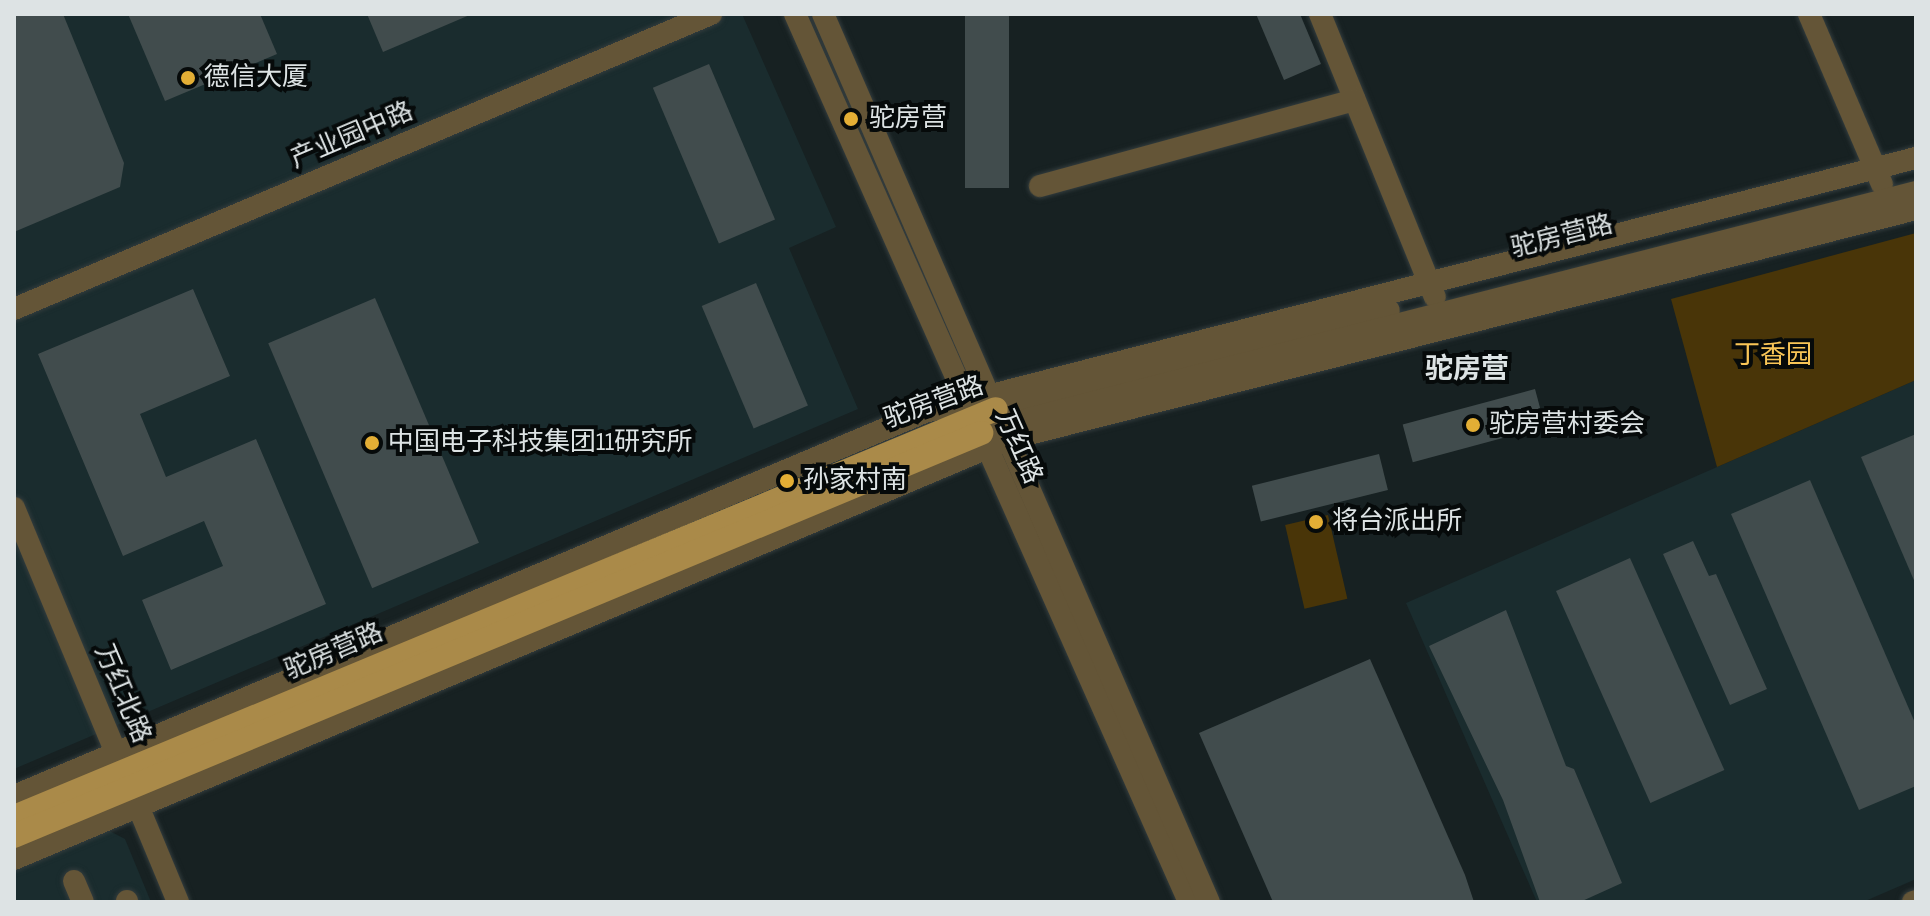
<!DOCTYPE html>
<html>
<head>
<meta charset="utf-8">
<style>
	body { margin:0 }
	#map { position:relative; width:1930px; height:916px; overflow:hidden; background:#172122; font-family:"Sofia Sans Condensed","Noto Sans SC",sans-serif }
	div>[style] { position:absolute }
	[style*='--x'] { left:calc(var(--x)*1px); top:calc(var(--y)*1px); width:calc(var(--w)*1px); rotate:calc(var(--a)*1deg) }
	.built>* { inset:0; background:#1a2c2e }
	.green>* { inset:0; background:#493508; transform-origin:0 0 }
	.building>* { inset:0; background:#414c4d; transform-origin:0 0 }
	.roads { filter:drop-shadow(0 0 2px #333c3d) drop-shadow(0 0 2px #333c3d) }
	.minor>* { height:22px; margin:-11px; padding:0 11px; transform-origin:11px; border-radius:11px; background:#645537 }
	.major>* { height:24px; margin:-12px; padding:0 12px; transform-origin:12px; border-radius:12px; background:#aa8a49 }
	.dots>* { width:22px; height:22px; translate:-50% -50%; box-sizing:border-box; border:4px solid #060a0a; border-radius:50% }
	span { translate:-50% -50%; white-space:nowrap; text-align:center; line-height:1.15; -webkit-text-stroke:8px #060a0a; paint-order:stroke }
	.poi-label { font-size:26px; color:#dde3e4 }
	.left { translate:0 -50%; text-align:left }
	.street-label { font-size:26px; color:#dde3e4 }
	.park-label { font-size:26px; color:#f8c557 }
	.neighbourhood-label { font-size:28px; color:#dde3e4; font-weight:700 }
	.frame { position:absolute; inset:0; border:16px solid #dde3e4; pointer-events:none }
</style>
</head>
<body>
<div id="map">
	<div class="built">
		<i style="clip-path:polygon(14px 14px,742px 14px,836px 227px,789px 248px,858px 409px,14px 769px)"></i>
		<i style="clip-path:polygon(1916px 380px,1916px 879px,1863px 902px,1537px 902px,1406px 603px)"></i>
		<i style="clip-path:polygon(98px 825px,125px 839px,151px 902px,14px 902px,14px 861px)"></i>
	</div>
	<div class="green">
		<i style="clip-path:polygon(1916px 233px,1916px 380px,1717px 467px,1671px 299px)"></i>
		<i style="left:1328px;top:515px;width:86px;height:44px;rotate:77deg"></i>
	</div>
	<div class="building">
		<i style="clip-path:polygon(14px 14px,63px 14px,124px 163px,120px 187px,14px 232px)"></i>
		<i style="clip-path:polygon(128px 14px,260px 14px,277px 54px,165px 101px)"></i>
		<i style="clip-path:polygon(367px 14px,472px 14px,383px 52px)"></i>
		<i style="left:965px;top:14px;width:44px;height:174px"></i>
		<i style="clip-path:polygon(1256px 14px,1300px 14px,1321px 64px,1284px 80px)"></i>
		<i style="left:709px;top:64px;width:169px;height:61px;rotate:67deg"></i>
		<i style="left:756px;top:283px;width:133px;height:59px;rotate:67deg"></i>
		<i style="clip-path:polygon(193px 289px,230px 376px,140px 414px,166px 477px,256px 439px,326px 604px,171px 670px,142px 600px,223px 566px,204px 521px,123px 556px,38px 354px)"></i>
		<i style="left:375px;top:298px;width:266px;height:116px;rotate:67deg"></i>
		<i style="left:1535px;top:389px;width:39px;height:137px;rotate:75deg"></i>
		<i style="clip-path:polygon(1916px 434px,1916px 585px,1861px 457px)"></i>
		<i style="left:1379px;top:454px;width:37px;height:131px;rotate:76deg"></i>
		<i style="clip-path:polygon(1810px 480px,1916px 725px,1916px 786px,1859px 810px,1731px 514px)"></i>
		<i style="clip-path:polygon(1693px 541px,1709px 576px,1716px 574px,1767px 689px,1730px 705px,1663px 554px)"></i>
		<i style="left:1630px;top:558px;width:232px;height:81px;rotate:66deg"></i>
		<i style="clip-path:polygon(1506px 610px,1566px 766px,1574px 769px,1622px 883px,1580px 902px,1540px 902px,1503px 800px,1429px 646px)"></i>
		<i style="clip-path:polygon(1370px 659px,1465px 875px,1474px 902px,1273px 902px,1199px 733px)"></i>
	</div>
	<div class="roads">
		<div class="minor">
			<i style="--x:795;--y:14;--w:971;--a:66.07"></i>
			<i style="--x:823;--y:14;--w:968;--a:66.51"></i>
			<i style="--x:1320;--y:14;--w:305;--a:67.9"></i>
			<i style="--x:1809;--y:14;--w:185;--a:66.8"></i>
			<i style="--x:1040;--y:186;--w:326;--a:-15.3"></i>
			<i style="--x:14;--y:309;--w:757;--a:-22.94"></i>
			<i style="--x:996;--y:409;--w:405;--a:-14.1"></i>
			<i style="--x:1028;--y:419;--w:917;--a:-14.34"></i>
			<i style="--x:14;--y:508;--w:427;--a:67.4"></i>
			<i style="--x:14;--y:796;--w:989;--a:-22.86"></i>
			<i style="--x:925;--y:412;--w:1023;--a:-14.38"></i>
			<i style="--x:14;--y:859;--w:1080;--a:-22.89"></i>
			<i style="--x:1009;--y:439;--w:936;--a:-14.23"></i>
			<i style="--x:74;--y:881;--w:23;--a:67"></i>
			<i style="--x:127;--y:901;--w:1;--a:90"></i>
			<i style="--x:1913;--y:902;--w:3;--a:-18"></i>
		</div>
		<div class="major">
			<i style="--x:14;--y:817;--w:1063;--a:-22.56"></i>
			<i style="--x:14;--y:836;--w:1048;--a:-22.62"></i>
		</div>
	</div>
	<div class="dots">
		<i style="left:188px;top:78px;background:#e3ae35"></i>
		<i style="left:851px;top:119px;background:#e3ae35"></i>
		<i style="left:1473px;top:425px;background:#e3ae35"></i>
		<i style="left:372px;top:443px;background:#e3ae35"></i>
		<i style="left:787px;top:481px;background:#e3ae35"></i>
		<i style="left:1316px;top:522px;background:#e3ae35"></i>
	</div>
	<div class="poi-label">
		<span class="left" style="left:204px;top:78px">德信大厦</span>
		<span class="left" style="left:869px;top:119px">驼房营</span>
		<span class="left" style="left:1489px;top:425px">驼房营村委会</span>
		<span class="left" style="left:388px;top:443px">中国电子科技集团11研究所</span>
		<span class="left" style="left:803px;top:481px">孙家村南</span>
		<span class="left" style="left:1332px;top:522px">将台派出所</span>
	</div>
	<div class="street-label">
		<span style="left:352px;top:136px;rotate:-23deg">产业园中路</span>
		<span style="left:1562px;top:237px;rotate:-14deg">驼房营路</span>
		<span style="left:934px;top:403px;rotate:-20deg">驼房营路</span>
		<span style="left:1018px;top:447px;rotate:66deg">万红路</span>
		<span style="left:334px;top:652px;rotate:-23deg">驼房营路</span>
		<span style="left:122px;top:694px;rotate:67deg">万红北路</span>
	</div>
	<div class="park-label">
		<span style="left:1773px;top:356px">丁香园</span>
	</div>
	<div class="neighbourhood-label">
		<span style="left:1467px;top:370px">驼房营</span>
	</div>
	<div class="frame"></div>
</div>
</body>
</html>
